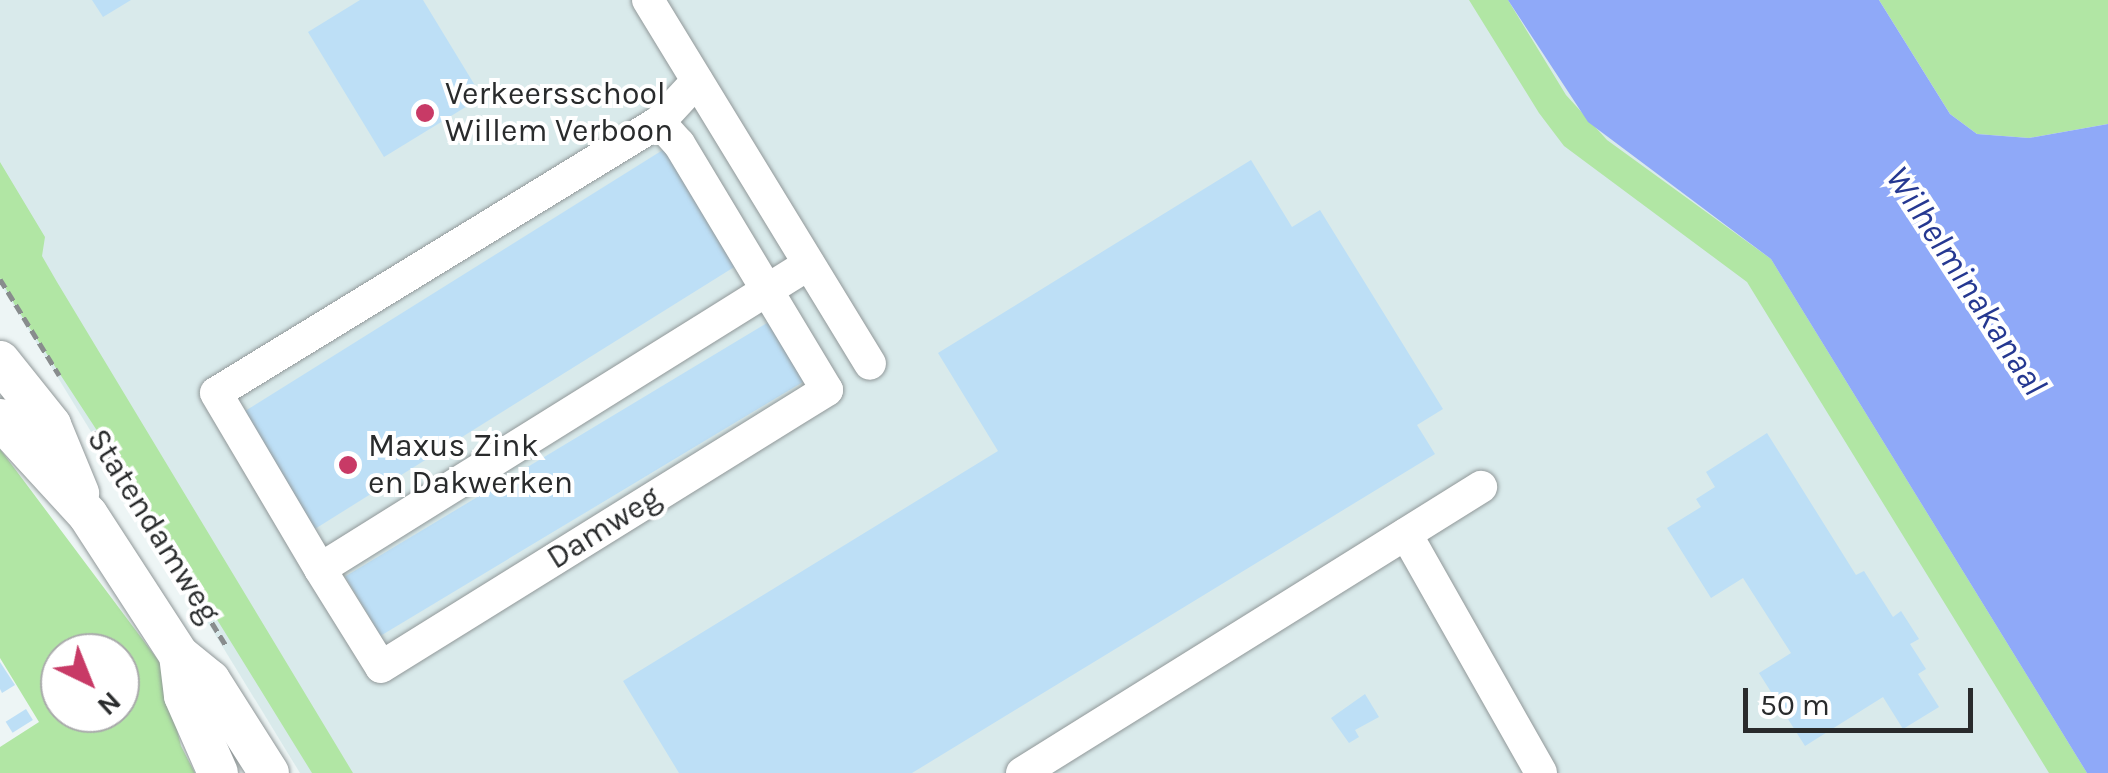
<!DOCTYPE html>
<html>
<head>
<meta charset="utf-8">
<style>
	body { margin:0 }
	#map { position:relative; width:2108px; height:773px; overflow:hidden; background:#edf5f5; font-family:Karla,sans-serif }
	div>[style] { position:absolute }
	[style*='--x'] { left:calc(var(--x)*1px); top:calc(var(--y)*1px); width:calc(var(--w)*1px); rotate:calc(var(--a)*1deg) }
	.built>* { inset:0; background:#d9eaeb }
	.green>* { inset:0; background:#b1e6a4 }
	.water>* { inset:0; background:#8fa9f8 }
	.building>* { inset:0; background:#bddff6; transform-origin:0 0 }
	.path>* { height:5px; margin-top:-2.5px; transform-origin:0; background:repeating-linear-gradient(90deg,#888c8d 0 10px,transparent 0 15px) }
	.roads { filter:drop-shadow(0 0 2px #919899) drop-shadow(0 0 2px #919899) }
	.minor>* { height:32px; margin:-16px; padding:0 16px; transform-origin:16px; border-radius:16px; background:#fff }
	.major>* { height:40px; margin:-20px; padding:0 20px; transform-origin:20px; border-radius:20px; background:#fff }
	.dots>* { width:28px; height:28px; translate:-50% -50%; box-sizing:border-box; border:5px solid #fff; border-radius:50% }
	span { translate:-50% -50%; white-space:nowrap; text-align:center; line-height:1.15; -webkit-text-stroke:8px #fff; paint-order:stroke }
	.poi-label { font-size:32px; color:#292b2c }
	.left { translate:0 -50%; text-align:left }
	.street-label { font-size:32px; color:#292b2c }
	.water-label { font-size:35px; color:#253891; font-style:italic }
	.north { position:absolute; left:40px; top:633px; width:100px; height:100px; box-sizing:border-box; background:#fff; border:2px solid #a9aaab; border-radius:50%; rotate:137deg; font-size:28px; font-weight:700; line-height:40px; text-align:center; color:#292b2c }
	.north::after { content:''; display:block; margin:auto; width:35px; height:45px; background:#c83a66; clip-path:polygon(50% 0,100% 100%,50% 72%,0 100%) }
	.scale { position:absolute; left:1743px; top:688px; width:230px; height:45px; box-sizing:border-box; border:5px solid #292b2c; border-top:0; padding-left:12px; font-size:30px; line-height:35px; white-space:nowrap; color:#292b2c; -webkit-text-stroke:8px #fff; paint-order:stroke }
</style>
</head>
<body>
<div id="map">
	<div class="built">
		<i style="clip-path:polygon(0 0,1722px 0,2108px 773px,300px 773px,0 283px)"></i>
	</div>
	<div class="green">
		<i style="clip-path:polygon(1469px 0,1508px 0,1566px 95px,1607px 140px,1771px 259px,2087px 773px,2049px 773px,1747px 282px,1564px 146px,1539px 113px)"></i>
		<i style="clip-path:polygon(1879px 0,2108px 0,2108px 124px,2029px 138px,1977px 134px,1950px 114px)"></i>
		<i style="clip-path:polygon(0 162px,45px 237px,42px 256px,57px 282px,353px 773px,312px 773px,151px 513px,16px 307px,0 278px)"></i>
		<i style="clip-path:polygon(evenodd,0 449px,161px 664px,181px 746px,195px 773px,0 773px,0 747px,39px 722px,0 658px,0 449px,60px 653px,120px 653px,120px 713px,60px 713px,60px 653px)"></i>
	</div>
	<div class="water">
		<i style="clip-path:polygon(1508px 0,1879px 0,1950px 114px,1977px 134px,2029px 138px,2108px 124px,2108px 773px,2087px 773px,1771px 259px,1588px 122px)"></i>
	</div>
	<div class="building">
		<i style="clip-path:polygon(92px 0,131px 0,103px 17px)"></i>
		<i style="clip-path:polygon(360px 0,423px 0,482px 97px,384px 157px,308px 32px)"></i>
		<i style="left:666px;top:148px;width:137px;height:502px;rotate:58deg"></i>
		<i style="clip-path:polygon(1251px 160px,1292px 227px,1320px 210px,1443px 409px,1417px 425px,1435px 454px,912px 773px,679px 773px,623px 681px,998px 451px,938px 353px)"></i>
		<i style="left:772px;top:320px;width:69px;height:498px;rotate:59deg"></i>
		<i style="clip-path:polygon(1767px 433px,1856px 575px,1864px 571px,1893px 617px,1901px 611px,1919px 639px,1910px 644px,1926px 669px,1918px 674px,1939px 707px,1903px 729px,1883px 697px,1805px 746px,1759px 673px,1791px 653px,1743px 578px,1711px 598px,1667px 528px,1701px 507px,1696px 499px,1715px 487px,1706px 472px)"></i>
		<i style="clip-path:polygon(0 662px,15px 685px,2px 693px,0 689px)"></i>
		<i style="clip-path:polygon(1365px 694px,1379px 717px,1355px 730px,1359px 737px,1349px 743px,1331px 718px)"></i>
		<i style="left:26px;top:709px;width:13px;height:24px;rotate:58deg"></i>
	</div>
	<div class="path">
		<i style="--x:0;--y:279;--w:113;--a:58.4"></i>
		<i style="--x:94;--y:431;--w:254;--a:58.4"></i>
	</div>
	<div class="roads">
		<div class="minor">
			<i style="--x:648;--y:0;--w:426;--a:58.6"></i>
			<i style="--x:697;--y:81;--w:56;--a:132.8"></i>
			<i style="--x:659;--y:122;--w:519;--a:148.54"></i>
			<i style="--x:216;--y:393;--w:204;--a:59.4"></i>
			<i style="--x:320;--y:569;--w:576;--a:-31.95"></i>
			<i style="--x:1406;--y:534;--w:274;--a:60.5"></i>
			<i style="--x:320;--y:569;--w:115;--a:58.1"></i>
			<i style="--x:381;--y:667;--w:525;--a:-31.84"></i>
			<i style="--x:827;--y:390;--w:287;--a:-121"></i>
			<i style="--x:679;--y:144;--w:30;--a:-132"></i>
			<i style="--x:1022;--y:773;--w:541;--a:-31.93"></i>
		</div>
		<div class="major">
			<i style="--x:0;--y:361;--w:82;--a:51.4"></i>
			<i style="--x:51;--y:425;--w:74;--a:67.6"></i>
			<i style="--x:0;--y:419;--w:130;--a:47.5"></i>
			<i style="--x:88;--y:515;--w:167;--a:57"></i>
			<i style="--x:179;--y:655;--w:40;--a:39"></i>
			<i style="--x:210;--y:680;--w:110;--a:57.6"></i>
			<i style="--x:179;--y:655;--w:41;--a:83"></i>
			<i style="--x:184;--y:696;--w:84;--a:66.2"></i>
		</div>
	</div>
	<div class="dots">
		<i style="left:425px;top:113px;background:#c83a66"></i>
		<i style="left:348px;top:465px;background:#c83a66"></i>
	</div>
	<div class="poi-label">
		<span class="left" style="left:445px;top:113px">Verkeersschool<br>Willem Verboon</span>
		<span class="left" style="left:368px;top:465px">Maxus Zink<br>en Dakwerken</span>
	</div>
	<div class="street-label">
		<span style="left:153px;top:526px;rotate:58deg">Statendamweg</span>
		<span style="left:604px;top:528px;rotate:-32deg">Damweg</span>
	</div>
	<div class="water-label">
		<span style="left:1966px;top:281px;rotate:57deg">Wilhelminakanaal</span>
	</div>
	<div class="north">N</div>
	<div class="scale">50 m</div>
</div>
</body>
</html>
